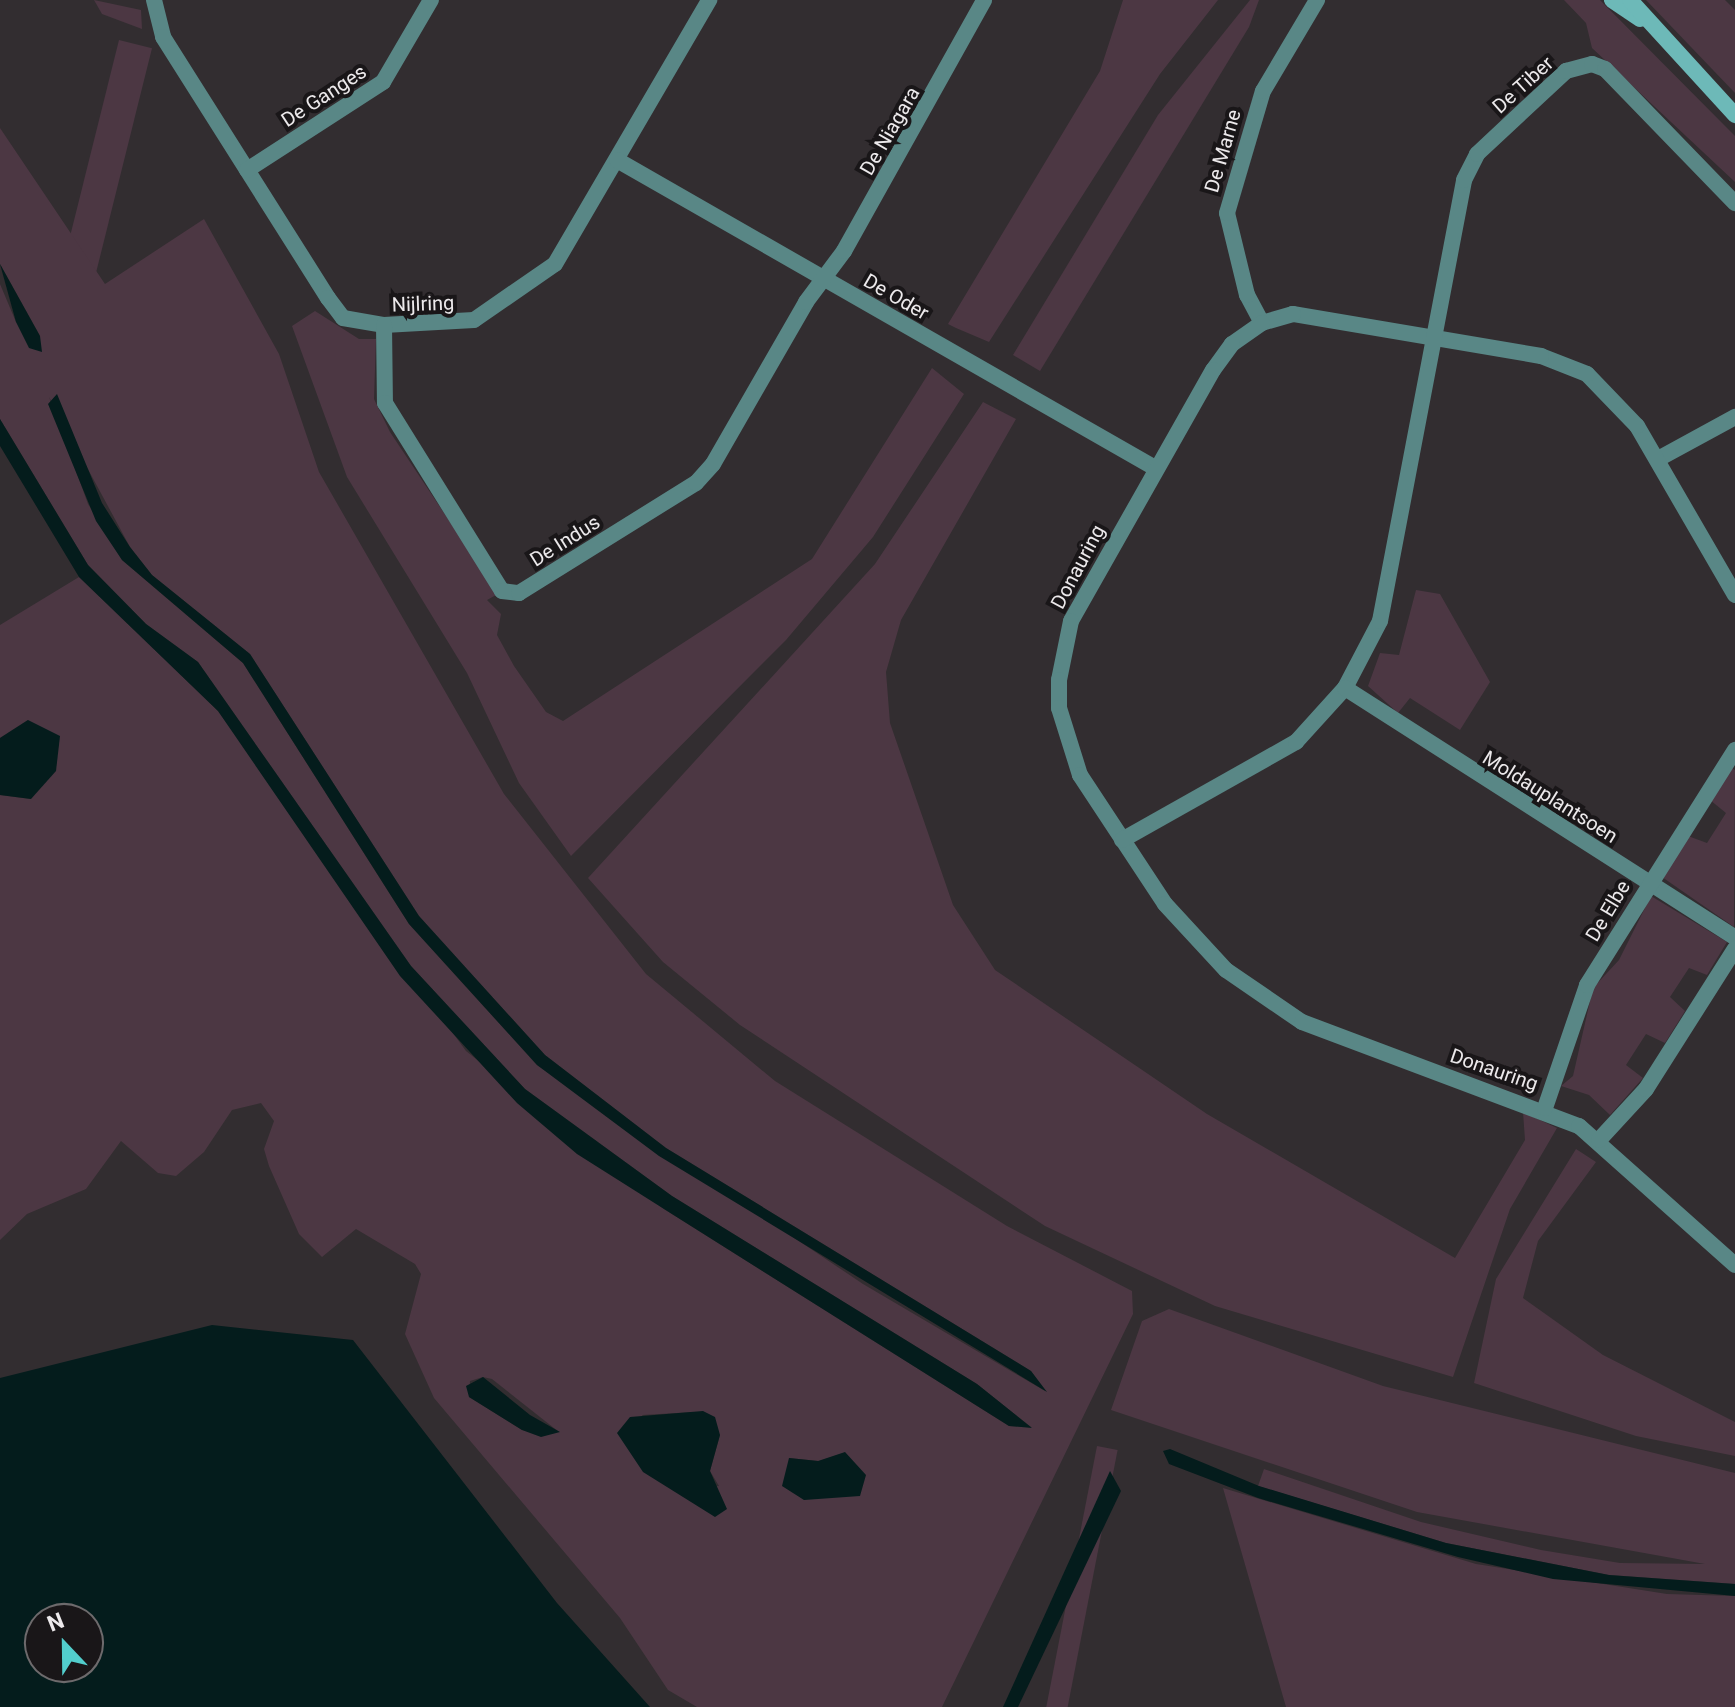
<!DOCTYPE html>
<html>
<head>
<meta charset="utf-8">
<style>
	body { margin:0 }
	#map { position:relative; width:1735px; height:1707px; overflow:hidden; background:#322d30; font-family:Roboto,sans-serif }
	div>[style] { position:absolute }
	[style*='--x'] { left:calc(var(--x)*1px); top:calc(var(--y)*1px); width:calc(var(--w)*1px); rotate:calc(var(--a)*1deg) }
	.green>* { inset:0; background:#4c3743; transform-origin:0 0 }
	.water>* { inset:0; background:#041c1c }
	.minor>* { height:16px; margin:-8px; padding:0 8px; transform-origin:8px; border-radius:8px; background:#598786 }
	.secondary>* { height:16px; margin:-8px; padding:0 8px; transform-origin:8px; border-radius:8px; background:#6db9b8 }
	span { translate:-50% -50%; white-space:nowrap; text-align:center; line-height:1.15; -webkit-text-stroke:8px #191618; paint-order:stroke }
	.street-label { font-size:20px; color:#ece9eb }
	.north { position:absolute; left:24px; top:1603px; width:80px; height:80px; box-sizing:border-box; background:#191618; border:2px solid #6d6a6c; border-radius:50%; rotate:338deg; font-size:22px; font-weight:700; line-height:32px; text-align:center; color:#ece9eb }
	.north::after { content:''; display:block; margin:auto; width:28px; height:36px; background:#52cdcc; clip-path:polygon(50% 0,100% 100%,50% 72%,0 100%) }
</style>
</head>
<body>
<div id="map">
	<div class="green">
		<i style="clip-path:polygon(94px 0,141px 10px,142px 29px,102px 14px)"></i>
		<i style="clip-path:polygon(1123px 0,1218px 0,1160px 74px,989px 342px,956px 328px,948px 324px,1100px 71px)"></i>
		<i style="clip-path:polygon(1250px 0,1259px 0,1249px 27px,1040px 371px,1013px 355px,1158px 115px)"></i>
		<i style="clip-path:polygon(1564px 0,1600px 0,1735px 136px,1735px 182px,1592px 48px,1586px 23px)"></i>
		<i style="clip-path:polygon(1646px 0,1725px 0,1735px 10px,1735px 93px)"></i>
		<i style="left:119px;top:40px;width:34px;height:315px;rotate:14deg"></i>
		<i style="clip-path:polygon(evenodd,0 128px,105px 284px,204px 219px,279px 354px,319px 472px,504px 794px,646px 974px,775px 1081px,1007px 1226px,1132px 1291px,1133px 1314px,942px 1707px,697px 1707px,668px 1690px,620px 1618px,434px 1398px,405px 1334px,421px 1274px,415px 1264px,356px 1229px,322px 1257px,299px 1234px,269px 1166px,264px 1149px,274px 1121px,261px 1103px,232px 1110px,204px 1152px,176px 1176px,158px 1173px,121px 1141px,86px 1189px,27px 1214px,0 1240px,0 795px,31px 799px,28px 720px,0 738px,0 625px,79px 577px,218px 711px,466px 1051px,664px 1209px,1009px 1426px,1031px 1427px,977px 1384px,672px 1196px,525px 1089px,411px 966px,198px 662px,146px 624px,88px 565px,0 419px,0 284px,16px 322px,40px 336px,0 264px,0 128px,49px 397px,130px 547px,152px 575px,250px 654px,419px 916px,545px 1055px,666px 1148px,1031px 1371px,1045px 1391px,863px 1284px,537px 1065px,409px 924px,243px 663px,122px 560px,88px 504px,49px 397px,0 128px,483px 1377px,492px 1379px,559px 1432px,522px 1430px,469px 1397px,470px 1381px,483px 1377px,0 128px,694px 1412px,720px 1435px,710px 1471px,719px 1486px,676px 1491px,642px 1415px,694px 1412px,0 128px,789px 1458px,818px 1461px,826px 1494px,804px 1500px,789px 1458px)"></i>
		<i style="clip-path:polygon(315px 311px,359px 339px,376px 339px,374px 399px,390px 432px,498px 594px,487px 600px,501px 614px,497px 635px,514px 666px,546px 712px,563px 721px,812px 559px,932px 368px,964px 394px,873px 537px,786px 640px,571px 856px,519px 783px,467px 673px,347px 477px,292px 326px)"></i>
		<i style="clip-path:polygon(983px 402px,1016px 419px,901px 620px,886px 672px,890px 723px,953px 905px,995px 970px,1207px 1114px,1455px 1258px,1525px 1140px,1523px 1112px,1557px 1128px,1510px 1209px,1453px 1377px,1215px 1306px,1045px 1226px,740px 1025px,663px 962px,588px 878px,875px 564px)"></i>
		<i style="clip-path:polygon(1416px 590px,1440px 594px,1490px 682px,1460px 730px,1410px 698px,1398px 713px,1368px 686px,1380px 653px,1399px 655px)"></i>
		<i style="clip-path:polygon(1731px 768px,1735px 770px,1734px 927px,1662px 877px,1688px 836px,1707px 843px,1726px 813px,1710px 800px)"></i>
		<i style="clip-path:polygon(1651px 896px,1727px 942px,1707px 975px,1689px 968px,1670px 997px,1685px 1011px,1665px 1043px,1646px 1034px,1626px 1065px,1643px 1078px,1610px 1115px,1589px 1095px,1561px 1086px,1573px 1076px,1593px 988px,1619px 960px)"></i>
		<i style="clip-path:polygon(1576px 1149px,1596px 1162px,1538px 1241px,1523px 1298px,1603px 1355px,1735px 1422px,1735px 1456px,1636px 1436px,1474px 1383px,1496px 1279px)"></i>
		<i style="clip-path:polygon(1169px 1309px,1383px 1386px,1735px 1473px,1735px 1584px,1609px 1575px,1446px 1543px,1258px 1486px,1264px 1469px,1421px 1522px,1541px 1550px,1620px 1563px,1705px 1564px,1417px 1512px,1111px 1410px,1142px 1321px)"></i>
		<i style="left:1097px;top:1446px;width:21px;height:290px;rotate:11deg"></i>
		<i style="clip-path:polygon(1223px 1488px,1476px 1564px,1667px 1594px,1735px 1596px,1735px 1707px,1286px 1707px)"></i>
	</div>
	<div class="water">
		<i style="clip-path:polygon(0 264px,40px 336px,42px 352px,29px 348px,16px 322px)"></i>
		<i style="clip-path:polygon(57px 394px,102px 503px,130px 547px,152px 575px,250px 654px,419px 916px,545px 1055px,666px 1148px,1031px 1371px,1047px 1392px,659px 1156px,537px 1065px,409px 924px,243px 663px,122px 560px,96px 521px,48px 404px)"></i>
		<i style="clip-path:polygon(0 419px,88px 565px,146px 624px,198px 662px,411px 966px,525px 1089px,672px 1196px,977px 1384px,1032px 1428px,1009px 1426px,664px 1209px,577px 1154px,517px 1103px,400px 976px,218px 711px,79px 577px,0 446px)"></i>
		<i style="clip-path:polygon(28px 720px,60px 736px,56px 771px,31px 799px,0 795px,0 738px)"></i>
		<i style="clip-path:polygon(evenodd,212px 1325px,353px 1340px,557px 1603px,650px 1707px,0 1707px,0 1378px,212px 1325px,40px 1619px,88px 1619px,88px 1667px,40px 1667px,40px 1619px)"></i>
		<i style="clip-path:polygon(483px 1377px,530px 1415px,560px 1432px,541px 1437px,522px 1430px,469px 1397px,466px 1386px)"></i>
		<i style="clip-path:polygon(703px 1411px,715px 1417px,720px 1435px,710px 1471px,727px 1509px,715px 1517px,643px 1472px,617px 1433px,630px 1417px)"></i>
		<i style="clip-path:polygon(1170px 1449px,1259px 1486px,1446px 1543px,1609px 1575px,1735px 1584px,1735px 1596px,1553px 1579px,1458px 1557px,1258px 1498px,1169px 1464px,1163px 1451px)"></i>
		<i style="clip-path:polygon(845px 1452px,866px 1475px,860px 1496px,804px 1500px,782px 1486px,789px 1458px,818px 1461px)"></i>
		<i style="clip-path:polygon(1110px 1471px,1121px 1491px,1018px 1707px,1003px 1707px)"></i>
	</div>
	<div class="minor">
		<i style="--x:154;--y:0;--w:38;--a:76"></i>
		<i style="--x:163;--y:37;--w:309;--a:57.7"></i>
		<i style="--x:328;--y:298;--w:25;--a:53"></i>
		<i style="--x:343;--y:318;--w:42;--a:9.7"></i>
		<i style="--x:384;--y:325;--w:90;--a:-3.2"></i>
		<i style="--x:474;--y:320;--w:98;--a:-34.7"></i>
		<i style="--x:555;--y:264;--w:306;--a:-59.7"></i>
		<i style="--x:617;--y:160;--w:620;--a:29.79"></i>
		<i style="--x:247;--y:170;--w:162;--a:-32.9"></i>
		<i style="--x:383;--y:82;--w:95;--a:-59.7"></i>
		<i style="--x:1262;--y:323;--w:32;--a:-118"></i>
		<i style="--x:1247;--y:295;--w:84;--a:-103.7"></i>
		<i style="--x:1227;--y:213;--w:127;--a:-73.6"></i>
		<i style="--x:1263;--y:91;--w:106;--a:-59.3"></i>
		<i style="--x:384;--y:325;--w:78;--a:89.3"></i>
		<i style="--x:385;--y:403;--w:221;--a:58.1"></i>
		<i style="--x:502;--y:591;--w:17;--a:7"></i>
		<i style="--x:519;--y:593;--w:208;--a:-31.9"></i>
		<i style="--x:696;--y:483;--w:25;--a:-48"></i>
		<i style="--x:713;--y:464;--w:187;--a:-60.1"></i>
		<i style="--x:806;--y:302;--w:64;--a:-53.3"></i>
		<i style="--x:844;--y:251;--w:287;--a:-60.8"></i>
		<i style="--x:1658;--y:459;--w:88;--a:-28.6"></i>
		<i style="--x:1735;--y:595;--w:195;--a:-120.1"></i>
		<i style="--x:1637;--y:426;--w:72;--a:-133.9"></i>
		<i style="--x:1587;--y:374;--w:49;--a:-158.6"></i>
		<i style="--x:1541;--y:356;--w:252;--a:-170.4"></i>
		<i style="--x:1293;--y:314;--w:32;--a:164"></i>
		<i style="--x:1262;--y:323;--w:37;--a:145"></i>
		<i style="--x:1232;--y:344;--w:32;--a:126"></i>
		<i style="--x:1213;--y:370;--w:288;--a:119.5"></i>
		<i style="--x:1071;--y:621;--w:60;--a:101.5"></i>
		<i style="--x:1059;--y:680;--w:28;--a:90"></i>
		<i style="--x:1059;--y:708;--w:70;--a:72.6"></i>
		<i style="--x:1080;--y:775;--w:154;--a:56.6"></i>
		<i style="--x:1165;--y:904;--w:90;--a:47.3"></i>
		<i style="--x:1226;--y:970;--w:92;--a:34.4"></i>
		<i style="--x:1302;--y:1022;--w:296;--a:20.6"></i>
		<i style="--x:1579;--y:1126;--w:209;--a:41.7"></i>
		<i style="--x:1345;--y:688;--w:76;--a:-62.4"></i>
		<i style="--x:1380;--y:621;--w:449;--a:-79.2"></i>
		<i style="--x:1464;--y:180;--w:29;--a:-63"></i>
		<i style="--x:1477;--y:154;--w:122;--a:-43"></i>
		<i style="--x:1566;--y:71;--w:27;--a:-15"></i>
		<i style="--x:1592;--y:64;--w:14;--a:21"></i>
		<i style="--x:1605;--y:69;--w:187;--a:45.9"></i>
		<i style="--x:1122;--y:840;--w:200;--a:-29.4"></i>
		<i style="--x:1296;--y:742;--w:73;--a:-47.8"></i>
		<i style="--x:1345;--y:688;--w:463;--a:32.6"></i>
		<i style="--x:1545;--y:1108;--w:130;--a:-71.1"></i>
		<i style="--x:1587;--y:985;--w:278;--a:-57.8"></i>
		<i style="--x:1599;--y:1140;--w:69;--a:-47.3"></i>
		<i style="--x:1646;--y:1089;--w:166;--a:-57.6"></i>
	</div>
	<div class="secondary">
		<i style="--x:1612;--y:0;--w:34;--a:34"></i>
		<i style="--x:1630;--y:0;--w:156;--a:47.6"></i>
	</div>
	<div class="street-label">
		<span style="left:1523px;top:85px;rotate:-42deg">De Tiber</span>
		<span style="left:324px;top:96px;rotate:-33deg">De Ganges</span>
		<span style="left:890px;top:131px;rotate:-60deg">De Niagara</span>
		<span style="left:1223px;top:151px;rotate:-74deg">De Marne</span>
		<span style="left:896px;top:297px;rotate:30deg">De Oder</span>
		<span style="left:423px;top:304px;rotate:-2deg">Nijlring</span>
		<span style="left:565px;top:541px;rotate:-32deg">De Indus</span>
		<span style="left:1078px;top:567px;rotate:-62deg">Donauring</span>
		<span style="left:1550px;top:797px;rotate:32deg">Moldauplantsoen</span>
		<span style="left:1608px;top:911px;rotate:-59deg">De Elbe</span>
		<span style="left:1494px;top:1070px;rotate:19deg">Donauring</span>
	</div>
	<div class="north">N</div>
</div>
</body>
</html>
